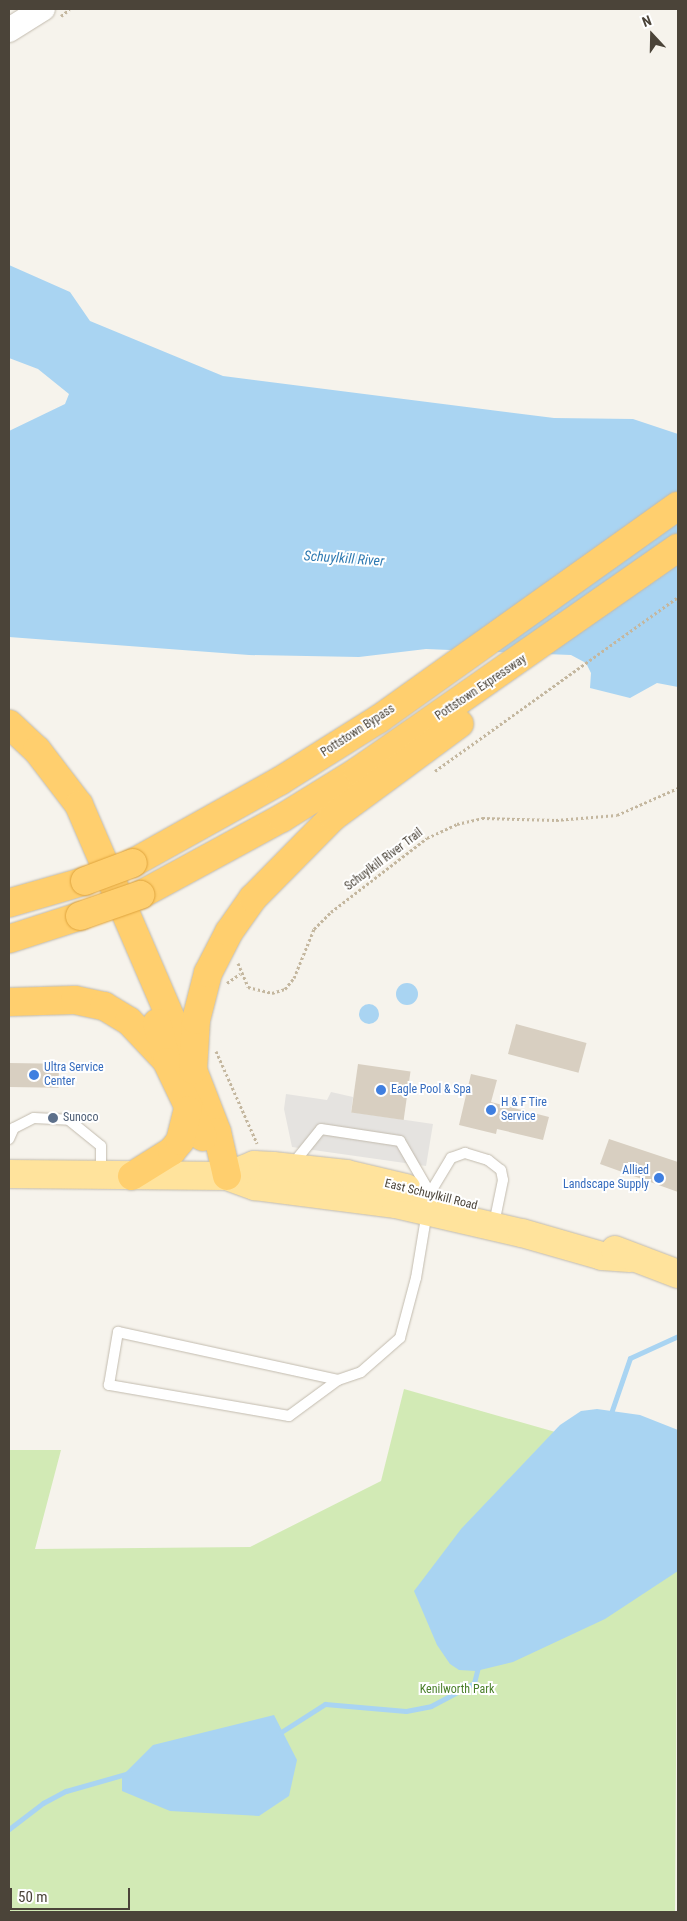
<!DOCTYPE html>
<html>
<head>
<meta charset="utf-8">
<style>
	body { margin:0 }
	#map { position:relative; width:687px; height:1921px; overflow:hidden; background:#f6f3ec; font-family:"Roboto Condensed",sans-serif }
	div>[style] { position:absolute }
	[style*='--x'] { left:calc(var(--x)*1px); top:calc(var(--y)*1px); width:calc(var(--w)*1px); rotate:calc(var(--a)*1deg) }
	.green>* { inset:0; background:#d2eab5 }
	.parking>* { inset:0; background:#e5e3e0 }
	.water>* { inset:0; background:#a9d4f2 }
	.round { border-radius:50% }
	.stream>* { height:5px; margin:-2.5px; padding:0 2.5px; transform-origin:2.5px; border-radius:2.5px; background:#a9d4f2 }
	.building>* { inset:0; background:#d8cfc1; transform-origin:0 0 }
	.path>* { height:3px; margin-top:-1.5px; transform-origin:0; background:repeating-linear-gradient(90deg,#c4b79f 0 2.5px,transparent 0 5px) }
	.roads { filter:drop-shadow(0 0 1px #c2bbae) drop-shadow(0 0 1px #c2bbae) }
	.service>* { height:10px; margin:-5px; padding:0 5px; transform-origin:5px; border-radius:5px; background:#fff }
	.tertiary>* { height:24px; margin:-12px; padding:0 12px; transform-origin:12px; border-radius:12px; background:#fff }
	.primary>* { height:28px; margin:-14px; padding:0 14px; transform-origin:14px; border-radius:14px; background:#ffe39c }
	.motorway>* { height:28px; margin:-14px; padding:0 14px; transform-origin:14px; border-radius:14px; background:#ffcf6e }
	.bridges { filter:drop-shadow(0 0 1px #e0a43c) drop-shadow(0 0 1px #e0a43c) }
	.motorway-bridge>* { height:28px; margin:-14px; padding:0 14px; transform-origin:14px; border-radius:14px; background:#ffcf6e }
	.dots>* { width:14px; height:14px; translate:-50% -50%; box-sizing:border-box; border:2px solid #fff; border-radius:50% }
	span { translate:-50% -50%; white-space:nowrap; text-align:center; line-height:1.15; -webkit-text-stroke:4px #fff; paint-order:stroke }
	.street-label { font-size:12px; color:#4b4439 }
	.shop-label { font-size:12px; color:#366cbe }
	.left { translate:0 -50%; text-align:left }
	.right { translate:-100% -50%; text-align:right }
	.service-label { font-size:12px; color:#4e5e75 }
	.park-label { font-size:12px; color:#4a7f2a }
	.water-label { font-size:14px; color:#2e7ab2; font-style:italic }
	.frame { position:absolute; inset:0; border:10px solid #4b4439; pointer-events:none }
	.north { position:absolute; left:627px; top:10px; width:50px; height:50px; -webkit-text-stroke:4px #fff; paint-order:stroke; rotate:339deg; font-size:14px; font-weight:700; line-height:20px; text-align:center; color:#4b4439 }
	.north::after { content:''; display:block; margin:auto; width:18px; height:22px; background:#4b4439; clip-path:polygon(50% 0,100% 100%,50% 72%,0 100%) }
	.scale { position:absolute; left:10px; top:1888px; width:120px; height:22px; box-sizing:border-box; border:2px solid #4b4439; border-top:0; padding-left:6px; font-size:15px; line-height:18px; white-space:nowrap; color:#4b4439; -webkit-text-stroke:4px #fff; paint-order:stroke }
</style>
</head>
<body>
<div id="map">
	<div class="green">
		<i style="clip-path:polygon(404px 1389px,678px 1467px,675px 1912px,9px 1912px,9px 1450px,61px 1450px,35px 1549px,250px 1547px,381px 1481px)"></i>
	</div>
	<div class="parking">
		<i style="clip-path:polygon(331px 1092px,353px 1097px,351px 1112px,433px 1124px,426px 1166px,292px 1147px,284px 1109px,286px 1094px,327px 1100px)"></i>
	</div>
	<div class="water">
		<i style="clip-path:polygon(9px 265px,70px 292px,90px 321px,223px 376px,554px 418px,633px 419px,678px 434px,678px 687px,657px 683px,630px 698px,590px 688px,591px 673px,586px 663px,571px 655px,426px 649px,359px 657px,249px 655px,9px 637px,9px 431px,65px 404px,69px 394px,38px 369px,9px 358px)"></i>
		<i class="round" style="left:396px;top:983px;width:22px;height:22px"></i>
		<i class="round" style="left:359px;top:1004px;width:20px;height:20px"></i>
		<i style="clip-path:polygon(597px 1409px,640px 1415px,678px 1430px,678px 1571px,605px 1619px,513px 1662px,476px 1671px,459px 1670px,450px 1664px,437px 1645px,414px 1591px,461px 1529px,560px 1425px,581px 1411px)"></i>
		<i style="clip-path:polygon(274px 1715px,297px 1760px,289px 1796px,259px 1816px,170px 1811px,122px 1791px,122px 1776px,153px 1745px)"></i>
	</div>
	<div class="stream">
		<i style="--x:610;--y:1416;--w:61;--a:-71"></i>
		<i style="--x:630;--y:1358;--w:53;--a:-24.6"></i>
		<i style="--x:278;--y:1734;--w:56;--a:-32.6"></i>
		<i style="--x:325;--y:1704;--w:81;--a:4.9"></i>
		<i style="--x:406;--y:1711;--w:25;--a:-11"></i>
		<i style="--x:431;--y:1706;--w:49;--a:-28.1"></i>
		<i style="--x:474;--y:1683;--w:16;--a:-76"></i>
		<i style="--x:9;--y:1829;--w:43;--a:-37.4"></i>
		<i style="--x:43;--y:1803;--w:26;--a:-28"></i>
		<i style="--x:66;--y:1791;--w:66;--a:-15.9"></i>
	</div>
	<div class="building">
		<i style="left:516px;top:1024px;width:73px;height:31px;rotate:15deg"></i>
		<i style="left:9px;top:1063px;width:50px;height:24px;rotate:1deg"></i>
		<i style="left:358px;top:1064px;width:53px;height:49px;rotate:8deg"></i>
		<i style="clip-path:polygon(471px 1074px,497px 1080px,491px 1102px,549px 1117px,543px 1140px,497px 1129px,496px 1134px,459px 1125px)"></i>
		<i style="clip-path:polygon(609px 1139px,678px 1162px,678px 1192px,600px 1164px)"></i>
	</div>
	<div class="path">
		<i style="--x:61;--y:16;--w:11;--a:-38"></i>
		<i style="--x:435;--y:771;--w:299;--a:-35.6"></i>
		<i style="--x:238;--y:963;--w:26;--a:67"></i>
		<i style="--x:248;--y:987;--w:25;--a:14"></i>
		<i style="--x:272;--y:993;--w:14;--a:-17"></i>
		<i style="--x:285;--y:989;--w:14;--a:-51"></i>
		<i style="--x:294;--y:978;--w:53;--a:-67.8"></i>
		<i style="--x:314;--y:929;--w:24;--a:-45"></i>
		<i style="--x:331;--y:912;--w:121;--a:-37.6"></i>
		<i style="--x:427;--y:838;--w:33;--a:-25"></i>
		<i style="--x:457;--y:824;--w:26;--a:-13"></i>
		<i style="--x:482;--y:818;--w:74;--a:1.5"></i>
		<i style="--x:556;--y:820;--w:61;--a:-4.7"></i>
		<i style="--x:617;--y:815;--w:67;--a:-23.9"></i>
		<i style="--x:227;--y:983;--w:16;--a:-35"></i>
		<i style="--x:216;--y:1051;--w:101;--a:66"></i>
	</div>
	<div class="roads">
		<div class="service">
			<i style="--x:9;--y:1139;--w:12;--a:-66"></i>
			<i style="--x:14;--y:1128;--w:22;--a:-27"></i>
			<i style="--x:34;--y:1118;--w:35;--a:3"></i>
			<i style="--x:69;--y:1120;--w:41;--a:39.1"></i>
			<i style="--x:101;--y:1146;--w:29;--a:90"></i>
			<i style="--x:292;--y:1165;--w:46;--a:-51.1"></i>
			<i style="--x:321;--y:1129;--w:80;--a:8.6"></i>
			<i style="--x:400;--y:1141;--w:60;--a:60"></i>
			<i style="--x:338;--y:1380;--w:61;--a:143.7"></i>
			<i style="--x:289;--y:1416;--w:183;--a:-170.2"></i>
			<i style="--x:109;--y:1385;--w:54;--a:-80.4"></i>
			<i style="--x:118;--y:1332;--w:225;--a:12.3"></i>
			<i style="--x:338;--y:1380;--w:24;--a:-19"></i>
			<i style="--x:361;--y:1372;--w:52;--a:-41.1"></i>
			<i style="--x:400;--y:1338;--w:62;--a:-75.1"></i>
			<i style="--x:416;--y:1278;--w:86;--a:-80.6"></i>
			<i style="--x:430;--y:1193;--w:41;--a:-59"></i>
			<i style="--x:451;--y:1158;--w:15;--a:-20"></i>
			<i style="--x:465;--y:1153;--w:24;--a:17"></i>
			<i style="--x:488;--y:1160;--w:16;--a:38"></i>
			<i style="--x:501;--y:1170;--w:10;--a:79"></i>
			<i style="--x:503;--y:1180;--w:45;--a:101.6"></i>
		</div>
		<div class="tertiary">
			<i style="--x:9;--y:30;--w:40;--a:-32"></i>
		</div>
		<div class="primary">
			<i style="--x:9;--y:1174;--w:218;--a:0.5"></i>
			<i style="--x:227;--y:1176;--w:30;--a:20"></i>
			<i style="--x:255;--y:1186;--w:142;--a:7.3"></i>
			<i style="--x:396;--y:1204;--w:129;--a:13"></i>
			<i style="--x:522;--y:1233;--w:83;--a:16"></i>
			<i style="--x:602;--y:1256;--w:28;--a:4"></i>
			<i style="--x:227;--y:1176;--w:29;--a:-22"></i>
			<i style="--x:254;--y:1165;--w:19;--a:3"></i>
			<i style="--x:273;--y:1166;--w:74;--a:6.2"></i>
			<i style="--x:347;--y:1174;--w:61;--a:13.3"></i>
			<i style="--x:615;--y:1250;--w:67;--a:20.9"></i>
		</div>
		<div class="motorway">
			<i style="--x:9;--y:724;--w:38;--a:43"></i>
			<i style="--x:37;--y:750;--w:69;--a:52.6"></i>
			<i style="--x:79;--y:805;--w:288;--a:66.7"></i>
			<i style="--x:193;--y:1070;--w:66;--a:68.8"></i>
			<i style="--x:217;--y:1132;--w:45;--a:77.2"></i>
			<i style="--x:133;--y:863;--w:168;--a:-29.2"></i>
			<i style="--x:280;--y:781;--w:117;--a:-32.1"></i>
			<i style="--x:379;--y:719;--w:367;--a:-35.5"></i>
			<i style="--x:140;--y:895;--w:162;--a:-28.5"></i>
			<i style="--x:282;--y:818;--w:89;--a:-31.7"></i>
			<i style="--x:358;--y:771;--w:390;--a:-34.9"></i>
			<i style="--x:9;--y:903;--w:79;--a:-16.1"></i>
			<i style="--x:9;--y:939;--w:75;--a:-17.9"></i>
			<i style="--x:9;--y:1002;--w:66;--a:-1.7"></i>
			<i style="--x:75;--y:1000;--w:30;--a:12"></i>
			<i style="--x:104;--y:1006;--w:29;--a:31"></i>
			<i style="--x:129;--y:1021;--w:50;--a:46.6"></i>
			<i style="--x:157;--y:1023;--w:40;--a:75.6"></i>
			<i style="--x:167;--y:1062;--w:83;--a:64.4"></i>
			<i style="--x:193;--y:1070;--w:50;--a:-86.6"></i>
			<i style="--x:196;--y:1020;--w:49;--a:-75.7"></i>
			<i style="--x:208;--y:973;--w:46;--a:-62.9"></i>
			<i style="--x:229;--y:932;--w:42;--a:-54.8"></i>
			<i style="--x:253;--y:898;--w:114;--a:-45.4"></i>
			<i style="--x:333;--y:817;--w:157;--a:-36.4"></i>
			<i style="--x:132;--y:1176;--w:47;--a:-32"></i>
			<i style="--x:172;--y:1151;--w:13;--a:-51"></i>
			<i style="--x:180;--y:1141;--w:32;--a:-76"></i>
		</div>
	</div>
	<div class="bridges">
		<div class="motorway-bridge">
			<i style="--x:85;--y:881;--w:51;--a:-20.6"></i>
			<i style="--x:80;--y:916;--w:64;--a:-19.3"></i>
		</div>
	</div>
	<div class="dots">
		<i style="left:34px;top:1075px;background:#3f7fe0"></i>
		<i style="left:381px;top:1090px;background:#3f7fe0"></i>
		<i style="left:491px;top:1110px;background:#3f7fe0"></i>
		<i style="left:53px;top:1118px;background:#5c6f8a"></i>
		<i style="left:659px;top:1178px;background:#3f7fe0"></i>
	</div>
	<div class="street-label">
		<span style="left:481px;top:688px;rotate:-34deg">Pottstown Expressway</span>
		<span style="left:358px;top:731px;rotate:-33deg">Pottstown Bypass</span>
		<span style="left:384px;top:860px;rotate:-37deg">Schuylkill River Trail</span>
		<span style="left:431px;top:1195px;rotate:14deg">East Schuylkill Road</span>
	</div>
	<div class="shop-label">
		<span class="left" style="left:44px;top:1075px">Ultra Service<br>Center</span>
		<span class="left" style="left:391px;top:1090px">Eagle Pool &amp; Spa</span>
		<span class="left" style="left:501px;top:1110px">H &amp; F Tire<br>Service</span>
		<span class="right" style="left:649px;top:1178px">Allied<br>Landscape Supply</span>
	</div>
	<div class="service-label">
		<span class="left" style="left:63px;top:1118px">Sunoco</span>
	</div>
	<div class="park-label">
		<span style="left:457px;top:1690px">Kenilworth Park</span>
	</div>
	<div class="water-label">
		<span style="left:344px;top:558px;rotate:4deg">Schuylkill River</span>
	</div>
	<div class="frame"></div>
	<div class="north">N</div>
	<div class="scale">50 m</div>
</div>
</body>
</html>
